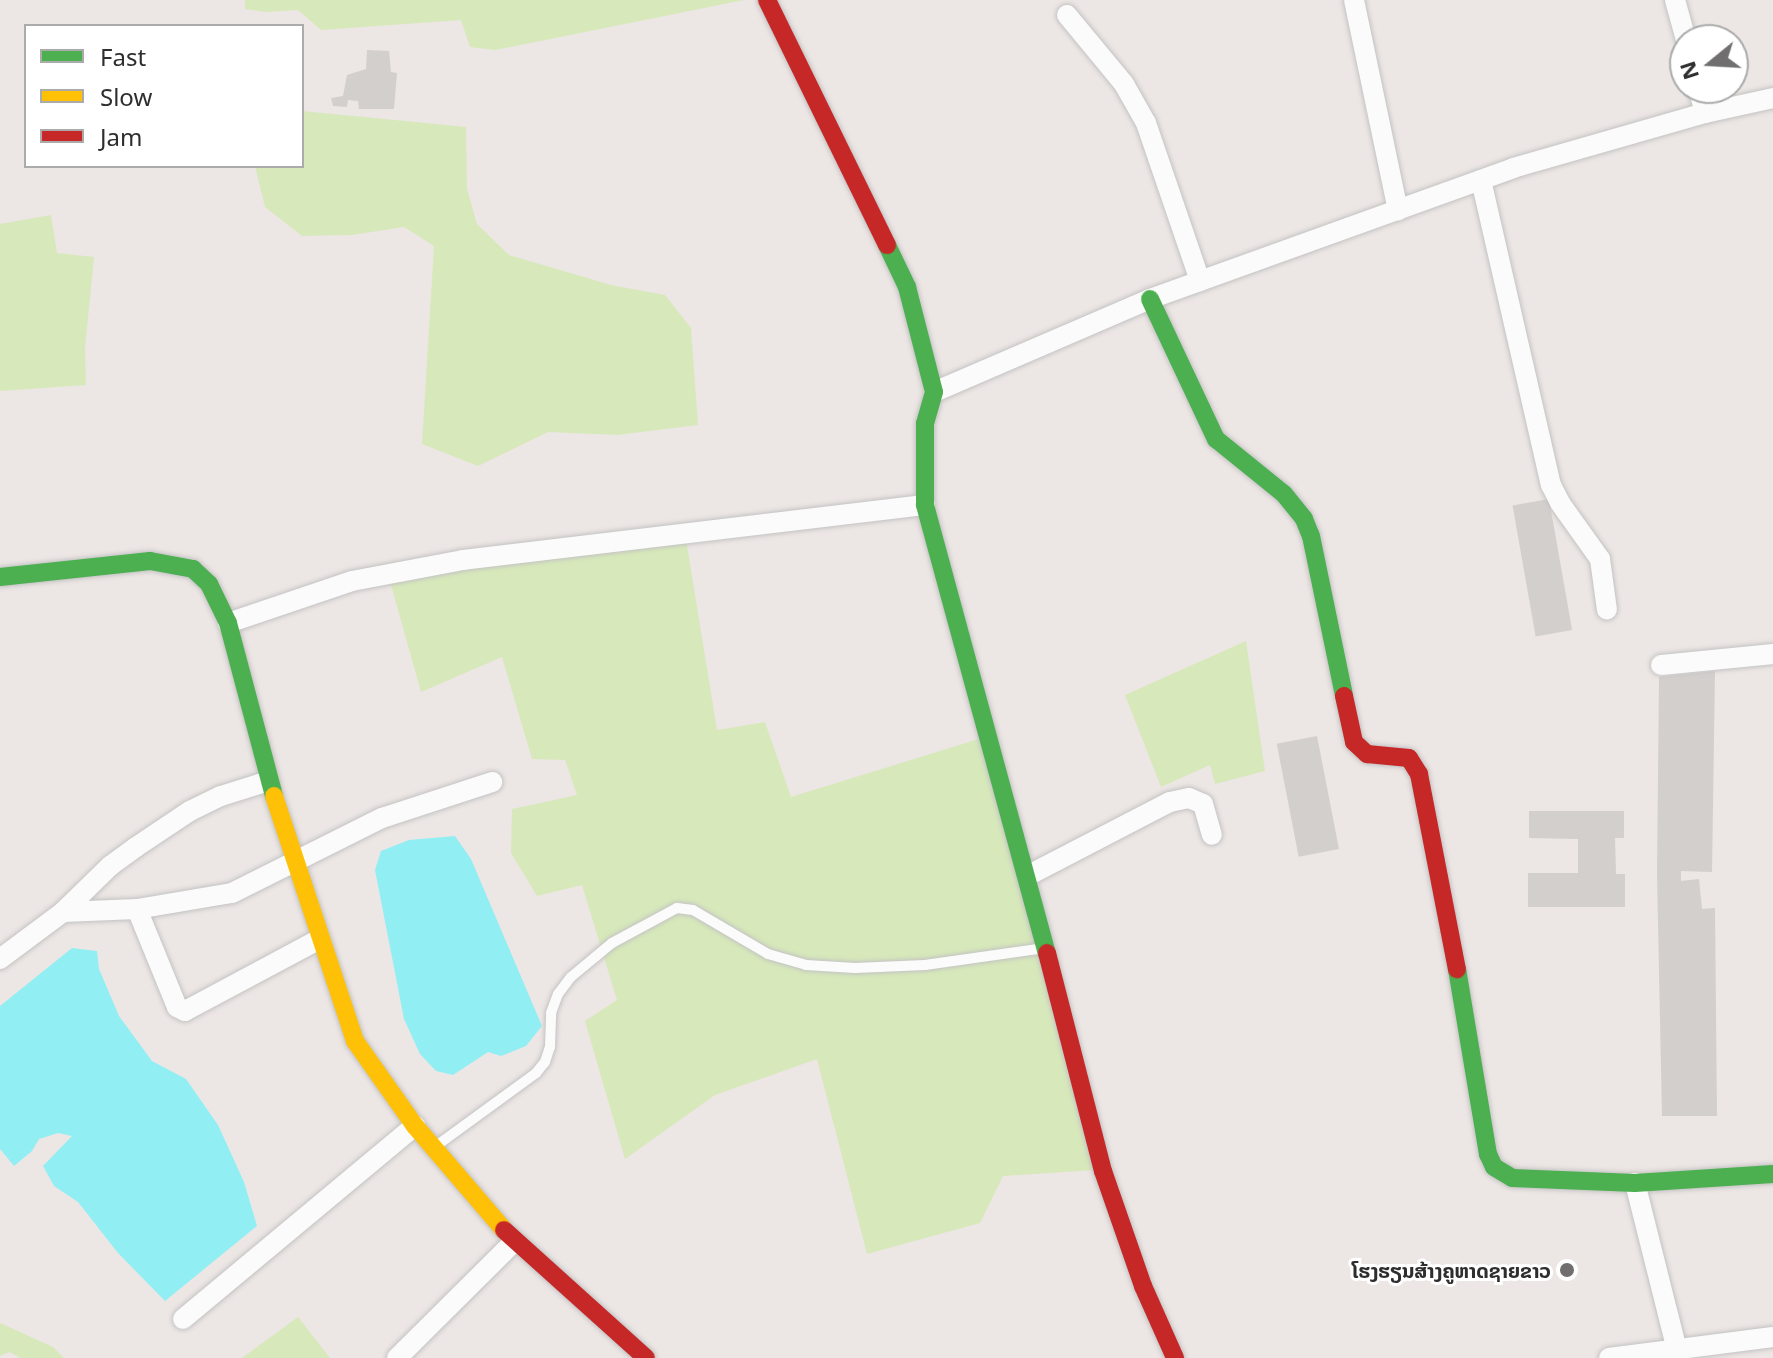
<!DOCTYPE html>
<html>
<head>
<meta charset="utf-8">
<style>
	body { margin:0 }
	#map { position:relative; width:1773px; height:1358px; overflow:hidden; background:#ece6e4; font-family:"Noto Sans","Noto Sans Lao",sans-serif }
	div>[style] { position:absolute }
	[style*='--x'] { left:calc(var(--x)*1px); top:calc(var(--y)*1px); width:calc(var(--w)*1px); rotate:calc(var(--a)*1deg) }
	.green>* { inset:0; background:#d7e9ba }
	.water>* { inset:0; background:#91eff4 }
	.building>* { inset:0; background:#d3cfcd; transform-origin:0 0 }
	.roads { filter:drop-shadow(0 0 2px #c3c3c3) drop-shadow(0 0 2px #c3c3c3) }
	.lane>* { height:10px; margin:-5px; padding:0 5px; transform-origin:5px; border-radius:5px; background:#fcfbfb }
	.street>* { height:20px; margin:-10px; padding:0 10px; transform-origin:10px; border-radius:10px; background:#fcfbfb }
	.fast>* { height:18px; margin:-9px; padding:0 9px; transform-origin:9px; border-radius:9px; background:#4caf50 }
	.slow>* { height:18px; margin:-9px; padding:0 9px; transform-origin:9px; border-radius:9px; background:#ffc107 }
	.jam>* { height:18px; margin:-9px; padding:0 9px; transform-origin:9px; border-radius:9px; background:#c62828 }
	.dots>* { width:22px; height:22px; translate:-50% -50%; box-sizing:border-box; border:4px solid #fff; border-radius:50% }
	span { translate:-50% -50%; white-space:nowrap; text-align:center; line-height:1.15; -webkit-text-stroke:6px #fff; paint-order:stroke }
	.poi-label { font-size:20px; color:#2e2e2e; font-weight:700 }
	.right { translate:-100% -50%; text-align:right }
	.legend { position:absolute; left:24px; top:24px; width:280px; height:144px; box-sizing:border-box; background:#fff; border:2px solid #ababab; margin:0; padding:10px 14px; list-style:none; font-size:24px; color:#2e2e2e }
	.legend li { display:flex; align-items:center; gap:16px; height:40px }
	.legend b { width:40px; border:2px solid #ababab }
	.north { position:absolute; left:1669px; top:24px; width:80px; height:80px; box-sizing:border-box; background:#fff; border:2px solid #ababab; border-radius:50%; rotate:252deg; font-size:22px; font-weight:700; line-height:32px; text-align:center; color:#2e2e2e }
	.north::after { content:''; display:block; margin:auto; width:28px; height:36px; background:#706e6e; clip-path:polygon(50% 0,100% 100%,50% 72%,0 100%) }
</style>
</head>
<body>
<div id="map">
	<div class="green">
		<i style="clip-path:polygon(245px 0,744px 0,495px 50px,470px 47px,461px 20px,321px 30px,298px 10px,266px 12px,245px 9px)"></i>
		<i style="clip-path:polygon(302px 111px,466px 127px,467px 189px,477px 224px,509px 255px,611px 285px,665px 295px,691px 328px,698px 425px,617px 435px,548px 432px,478px 466px,422px 444px,434px 246px,404px 227px,352px 235px,302px 236px,265px 207px,255px 166px,302px 166px)"></i>
		<i style="clip-path:polygon(51px 215px,57px 253px,94px 257px,85px 348px,86px 385px,0 391px,0 224px)"></i>
		<i style="clip-path:polygon(685px 533px,717px 730px,765px 722px,791px 797px,982px 738px,1095px 1170px,1003px 1176px,980px 1223px,867px 1254px,817px 1059px,715px 1095px,625px 1159px,585px 1021px,617px 1000px,582px 885px,537px 896px,511px 853px,512px 809px,577px 795px,565px 760px,532px 759px,502px 657px,421px 692px,388px 574px)"></i>
		<i style="clip-path:polygon(1246px 641px,1265px 771px,1215px 784px,1210px 765px,1161px 787px,1125px 695px)"></i>
		<i style="clip-path:polygon(298px 1317px,330px 1358px,242px 1358px)"></i>
		<i style="clip-path:polygon(0 1323px,53px 1347px,64px 1358px,20px 1358px,10px 1352px,0 1356px)"></i>
	</div>
	<div class="water">
		<i style="clip-path:polygon(455px 836px,471px 859px,542px 1026px,526px 1046px,501px 1056px,488px 1052px,453px 1075px,436px 1071px,420px 1054px,404px 1019px,375px 870px,381px 851px,409px 840px)"></i>
		<i style="clip-path:polygon(72px 948px,97px 951px,99px 969px,119px 1016px,152px 1061px,186px 1079px,218px 1125px,244px 1182px,257px 1226px,165px 1301px,118px 1253px,78px 1202px,54px 1186px,43px 1166px,72px 1136px,58px 1133px,39px 1139px,32px 1151px,14px 1166px,0 1149px,0 1006px)"></i>
	</div>
	<div class="building">
		<i style="clip-path:polygon(367px 50px,389px 51px,391px 72px,397px 73px,394px 109px,359px 109px,358px 101px,348px 100px,347px 107px,333px 106px,331px 98px,343px 96px,347px 75px,366px 69px)"></i>
		<i style="left:1549px;top:499px;width:133px;height:37px;rotate:80deg"></i>
		<i style="clip-path:polygon(1715px 671px,1712px 872px,1681px 871px,1681px 881px,1699px 879px,1702px 909px,1715px 908px,1717px 1116px,1662px 1116px,1657px 874px,1659px 677px)"></i>
		<i style="left:1317px;top:736px;width:115px;height:41px;rotate:79deg"></i>
		<i style="clip-path:polygon(1529px 811px,1624px 811px,1624px 838px,1615px 838px,1616px 874px,1625px 874px,1625px 907px,1528px 907px,1528px 873px,1578px 873px,1578px 839px,1529px 838px)"></i>
	</div>
	<div class="roads">
		<div class="lane">
			<i style="--x:436;--y:1146;--w:124;--a:-36.1"></i>
			<i style="--x:536;--y:1073;--w:14;--a:-51"></i>
			<i style="--x:545;--y:1062;--w:16;--a:-72"></i>
			<i style="--x:550;--y:1047;--w:34;--a:-88"></i>
			<i style="--x:551;--y:1013;--w:20;--a:-70"></i>
			<i style="--x:558;--y:994;--w:21;--a:-53"></i>
			<i style="--x:571;--y:977;--w:53;--a:-39.7"></i>
			<i style="--x:612;--y:943;--w:74;--a:-28.3"></i>
			<i style="--x:677;--y:908;--w:16;--a:7"></i>
			<i style="--x:693;--y:910;--w:87;--a:30.4"></i>
			<i style="--x:768;--y:954;--w:40;--a:16"></i>
			<i style="--x:806;--y:965;--w:49;--a:3.5"></i>
			<i style="--x:855;--y:968;--w:70;--a:-2.5"></i>
			<i style="--x:925;--y:965;--w:121;--a:-8.1"></i>
		</div>
		<div class="street">
			<i style="--x:1354;--y:0;--w:215;--a:78.2"></i>
			<i style="--x:1675;--y:0;--w:41;--a:74.6"></i>
			<i style="--x:1067;--y:15;--w:89;--a:50.4"></i>
			<i style="--x:1124;--y:84;--w:45;--a:60.6"></i>
			<i style="--x:1146;--y:123;--w:167;--a:71.1"></i>
			<i style="--x:1698;--y:88;--w:26;--a:74"></i>
			<i style="--x:1481;--y:180;--w:313;--a:77.1"></i>
			<i style="--x:1551;--y:485;--w:20;--a:63"></i>
			<i style="--x:1560;--y:503;--w:69;--a:54.5"></i>
			<i style="--x:1600;--y:559;--w:51;--a:82.2"></i>
			<i style="--x:934;--y:392;--w:235;--a:-23.3"></i>
			<i style="--x:1150;--y:299;--w:386;--a:-19.8"></i>
			<i style="--x:1513;--y:168;--w:200;--a:-16"></i>
			<i style="--x:1705;--y:113;--w:70;--a:-12.4"></i>
			<i style="--x:228;--y:623;--w:131;--a:-18.7"></i>
			<i style="--x:352;--y:581;--w:113;--a:-10.7"></i>
			<i style="--x:463;--y:560;--w:465;--a:-6.8"></i>
			<i style="--x:1661;--y:665;--w:113;--a:-5.6"></i>
			<i style="--x:1027;--y:876;--w:161;--a:-27.4"></i>
			<i style="--x:1170;--y:802;--w:19;--a:-12"></i>
			<i style="--x:1189;--y:798;--w:15;--a:23"></i>
			<i style="--x:1203;--y:804;--w:32;--a:74"></i>
			<i style="--x:137;--y:909;--w:106;--a:67.8"></i>
			<i style="--x:177;--y:1007;--w:9;--a:27"></i>
			<i style="--x:185;--y:1011;--w:153;--a:-28.1"></i>
			<i style="--x:63;--y:912;--w:74;--a:-2.3"></i>
			<i style="--x:137;--y:909;--w:96;--a:-9.6"></i>
			<i style="--x:232;--y:893;--w:168;--a:-26.6"></i>
			<i style="--x:382;--y:818;--w:116;--a:-18.1"></i>
			<i style="--x:0;--y:959;--w:79;--a:-36.7"></i>
			<i style="--x:63;--y:912;--w:66;--a:-44.4"></i>
			<i style="--x:110;--y:866;--w:32;--a:-36"></i>
			<i style="--x:136;--y:847;--w:65;--a:-33.7"></i>
			<i style="--x:190;--y:811;--w:34;--a:-26"></i>
			<i style="--x:221;--y:796;--w:50;--a:-17.4"></i>
			<i style="--x:1635;--y:1183;--w:172;--a:75.9"></i>
			<i style="--x:183;--y:1319;--w:302;--a:-39.8"></i>
			<i style="--x:397;--y:1358;--w:165;--a:-44.8"></i>
			<i style="--x:1609;--y:1358;--w:165;--a:-7.3"></i>
		</div>
		<div class="fast">
			<i style="--x:887;--y:245;--w:47;--a:64.5"></i>
			<i style="--x:907;--y:287;--w:108;--a:75.6"></i>
			<i style="--x:934;--y:392;--w:33;--a:106"></i>
			<i style="--x:925;--y:424;--w:81;--a:90"></i>
			<i style="--x:925;--y:505;--w:464;--a:74.8"></i>
			<i style="--x:1150;--y:299;--w:155;--a:64.8"></i>
			<i style="--x:1216;--y:439;--w:87;--a:39"></i>
			<i style="--x:1284;--y:494;--w:32;--a:51"></i>
			<i style="--x:1304;--y:519;--w:18;--a:68"></i>
			<i style="--x:1311;--y:536;--w:163;--a:78.3"></i>
			<i style="--x:0;--y:577;--w:151;--a:-6.1"></i>
			<i style="--x:150;--y:561;--w:44;--a:10.5"></i>
			<i style="--x:193;--y:569;--w:22;--a:43"></i>
			<i style="--x:209;--y:584;--w:43;--a:64"></i>
			<i style="--x:228;--y:623;--w:179;--a:75.1"></i>
			<i style="--x:1457;--y:969;--w:188;--a:80.5"></i>
			<i style="--x:1488;--y:1154;--w:14;--a:65"></i>
			<i style="--x:1494;--y:1167;--w:21;--a:31"></i>
			<i style="--x:1512;--y:1178;--w:123;--a:2.3"></i>
			<i style="--x:1635;--y:1183;--w:138;--a:-3.7"></i>
		</div>
		<div class="slow">
			<i style="--x:274;--y:796;--w:258;--a:71.7"></i>
			<i style="--x:355;--y:1041;--w:104;--a:54.8"></i>
			<i style="--x:415;--y:1126;--w:137;--a:49.4"></i>
		</div>
		<div class="jam">
			<i style="--x:767;--y:0;--w:273;--a:63.9"></i>
			<i style="--x:1344;--y:696;--w:47;--a:77.7"></i>
			<i style="--x:1354;--y:742;--w:18;--a:43"></i>
			<i style="--x:1367;--y:754;--w:42;--a:5.4"></i>
			<i style="--x:1409;--y:758;--w:19;--a:58"></i>
			<i style="--x:1419;--y:774;--w:199;--a:79"></i>
			<i style="--x:1047;--y:953;--w:225;--a:75.6"></i>
			<i style="--x:1103;--y:1171;--w:122;--a:70.8"></i>
			<i style="--x:1143;--y:1286;--w:79;--a:66"></i>
			<i style="--x:504;--y:1230;--w:191;--a:42"></i>
		</div>
	</div>
	<div class="dots">
		<i style="left:1567px;top:1270px;background:#706e6e"></i>
	</div>
	<div class="poi-label">
		<span class="right" style="left:1551px;top:1270px">ໂຮງຮຽນສ້າງຄູຫາດຊາຍຂາວ</span>
	</div>
	<ul class="legend">
	<li><b style="height:10px;background:#4caf50"></b>Fast</li>
	<li><b style="height:10px;background:#ffc107"></b>Slow</li>
	<li><b style="height:10px;background:#c62828"></b>Jam</li>
	</ul>
	<div class="north">N</div>
</div>
</body>
</html>
